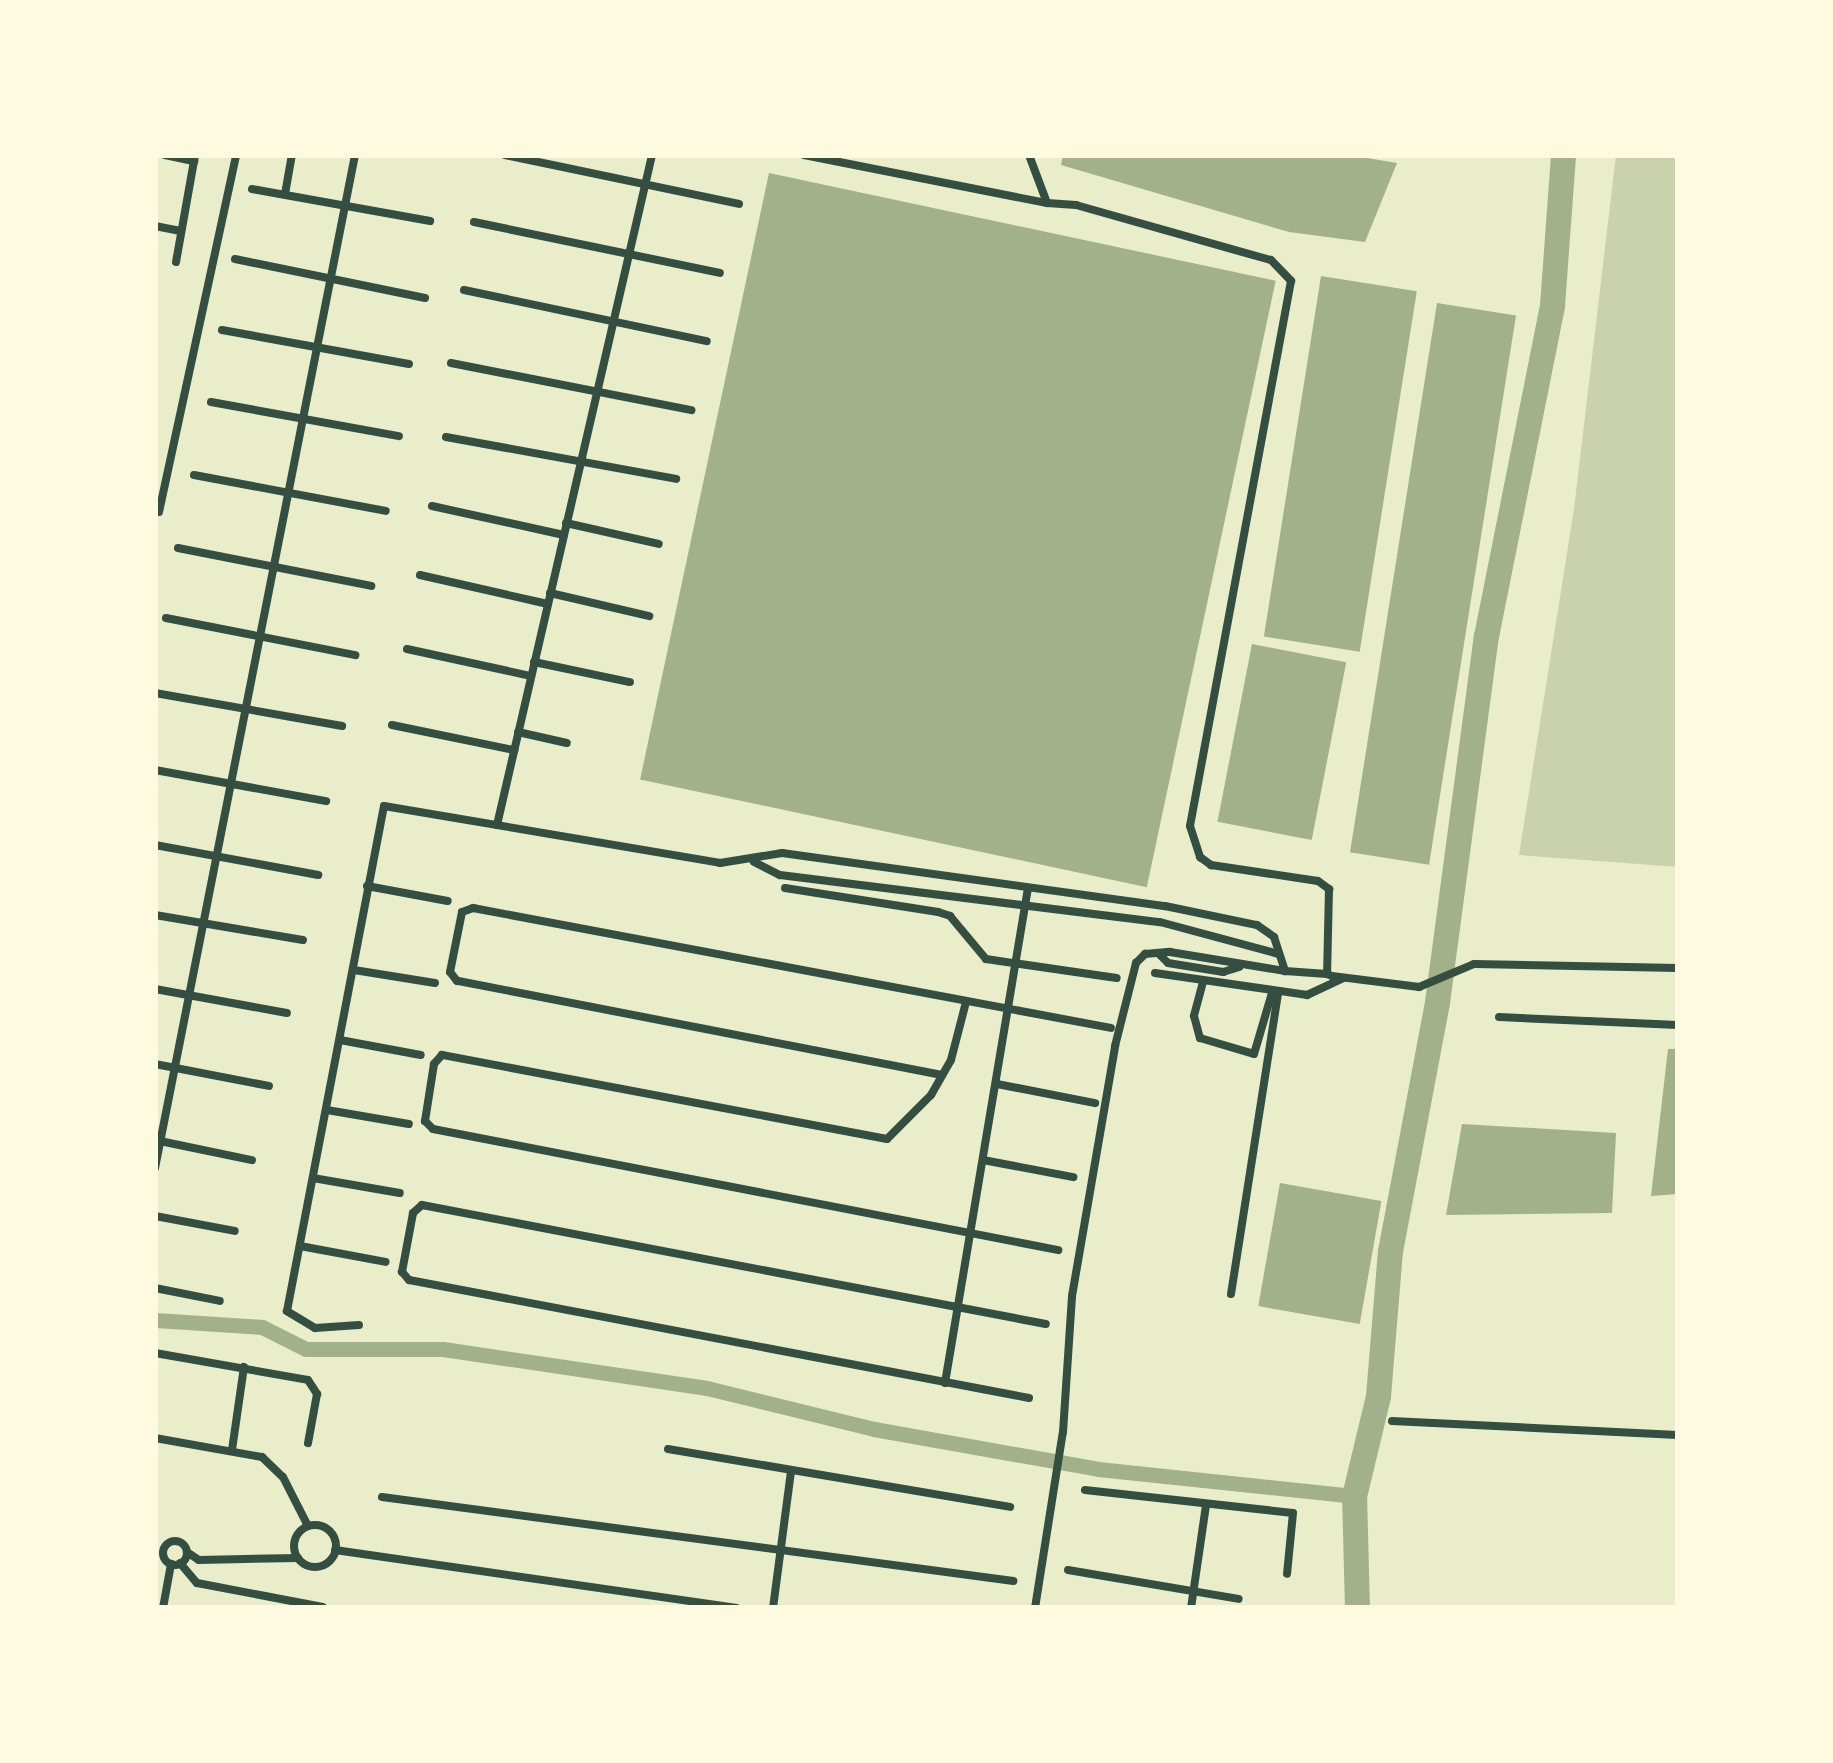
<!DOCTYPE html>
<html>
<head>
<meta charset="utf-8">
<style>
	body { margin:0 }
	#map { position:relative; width:1833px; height:1763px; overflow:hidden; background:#e9edc9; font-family:Lato,sans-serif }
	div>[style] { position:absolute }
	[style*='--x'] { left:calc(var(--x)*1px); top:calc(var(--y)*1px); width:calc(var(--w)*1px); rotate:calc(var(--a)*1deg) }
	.green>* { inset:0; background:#cad2ad }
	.water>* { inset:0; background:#a3b18a; transform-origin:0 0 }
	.canal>* { height:15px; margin:-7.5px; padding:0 7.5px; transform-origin:7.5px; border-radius:7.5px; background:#a3b18a }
	.river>* { height:25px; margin:-12.5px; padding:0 12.5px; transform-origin:12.5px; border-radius:12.5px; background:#a3b18a }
	.minor>* { height:8px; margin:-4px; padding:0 4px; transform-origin:4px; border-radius:4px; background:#344e41 }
	.minor>.ring { margin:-4px; padding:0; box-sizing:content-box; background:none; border:8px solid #344e41; border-radius:50% }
	span { translate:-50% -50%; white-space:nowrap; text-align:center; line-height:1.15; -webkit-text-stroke:9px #fefae0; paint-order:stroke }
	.frame { position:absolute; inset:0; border:158px solid #fefae0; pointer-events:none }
</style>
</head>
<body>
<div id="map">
	<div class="green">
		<i style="clip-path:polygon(1616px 155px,1678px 155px,1678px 867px,1519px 855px,1574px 509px)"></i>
	</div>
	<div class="water">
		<i style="clip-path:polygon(1063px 155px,1349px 155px,1397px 163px,1365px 242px,1289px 232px,1061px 165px)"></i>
		<i style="left:769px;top:173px;width:518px;height:620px;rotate:12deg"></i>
		<i style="left:1321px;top:276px;width:97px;height:365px;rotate:9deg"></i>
		<i style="left:1437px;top:303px;width:80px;height:556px;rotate:9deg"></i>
		<i style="left:1252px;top:644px;width:96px;height:181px;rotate:11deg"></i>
		<i style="clip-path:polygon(1668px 1049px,1678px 1049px,1678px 1194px,1651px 1196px)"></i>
		<i style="clip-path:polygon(1462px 1124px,1616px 1133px,1612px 1213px,1446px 1215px)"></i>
		<i style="left:1280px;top:1183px;width:103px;height:125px;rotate:10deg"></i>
	</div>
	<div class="canal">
		<i style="--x:155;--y:1320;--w:107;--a:3.7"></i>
		<i style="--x:262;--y:1327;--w:49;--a:26.6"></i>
		<i style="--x:306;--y:1349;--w:137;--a:0"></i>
		<i style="--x:443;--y:1349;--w:267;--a:8.4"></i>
		<i style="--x:707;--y:1388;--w:172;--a:13.8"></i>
		<i style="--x:874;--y:1429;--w:228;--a:10.1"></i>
		<i style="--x:1098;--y:1469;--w:257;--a:6"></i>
	</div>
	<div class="river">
		<i style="--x:1357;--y:1608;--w:112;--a:-91.5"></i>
		<i style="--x:1354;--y:1496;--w:103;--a:-76.5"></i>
		<i style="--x:1378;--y:1396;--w:145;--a:-85.3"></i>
		<i style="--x:1390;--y:1251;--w:253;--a:-79.3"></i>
		<i style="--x:1437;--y:1002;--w:369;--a:-82.4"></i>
		<i style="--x:1486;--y:636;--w:338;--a:-78.7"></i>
		<i style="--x:1552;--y:305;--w:150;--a:-85.8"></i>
	</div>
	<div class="minor">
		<i style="--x:165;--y:155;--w:30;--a:12"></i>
		<i style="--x:505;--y:155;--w:239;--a:11.8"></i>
		<i style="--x:804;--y:155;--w:248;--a:11.2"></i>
		<i style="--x:1029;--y:155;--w:51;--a:69.4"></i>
		<i style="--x:1047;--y:203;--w:29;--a:4"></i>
		<i style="--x:1076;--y:205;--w:203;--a:15.8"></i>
		<i style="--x:1271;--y:260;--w:29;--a:46"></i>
		<i style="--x:1291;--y:281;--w:554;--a:100.5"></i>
		<i style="--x:1190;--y:826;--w:33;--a:72"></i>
		<i style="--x:1200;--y:857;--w:14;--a:36"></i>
		<i style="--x:1211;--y:865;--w:108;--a:8.5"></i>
		<i style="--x:1318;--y:881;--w:14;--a:36"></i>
		<i style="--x:1329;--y:889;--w:85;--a:91.3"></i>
		<i style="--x:1327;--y:974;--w:5;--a:22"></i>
		<i style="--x:1332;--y:976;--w:88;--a:7.2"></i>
		<i style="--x:1419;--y:987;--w:60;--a:-22.7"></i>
		<i style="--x:1474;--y:964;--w:204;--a:1.1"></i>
		<i style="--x:252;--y:189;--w:181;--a:10.2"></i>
		<i style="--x:285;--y:194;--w:40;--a:-80"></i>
		<i style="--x:474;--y:222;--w:251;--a:11.7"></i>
		<i style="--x:155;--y:226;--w:26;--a:11"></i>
		<i style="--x:235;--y:259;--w:194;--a:11.6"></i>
		<i style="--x:176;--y:262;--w:109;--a:-79.9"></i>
		<i style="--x:464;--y:290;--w:248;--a:11.9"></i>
		<i style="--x:222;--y:330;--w:190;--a:10.3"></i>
		<i style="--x:451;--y:363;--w:245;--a:11.1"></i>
		<i style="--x:211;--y:402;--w:191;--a:10.3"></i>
		<i style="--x:446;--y:437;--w:234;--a:10.3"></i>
		<i style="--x:194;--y:475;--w:195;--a:10.6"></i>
		<i style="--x:432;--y:506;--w:135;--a:12.4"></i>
		<i style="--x:159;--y:512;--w:365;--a:-77.8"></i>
		<i style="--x:566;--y:523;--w:95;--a:12.7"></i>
		<i style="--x:178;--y:548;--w:197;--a:11.1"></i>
		<i style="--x:420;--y:575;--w:131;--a:12.8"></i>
		<i style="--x:550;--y:593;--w:102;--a:13.1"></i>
		<i style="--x:166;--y:618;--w:193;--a:11.1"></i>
		<i style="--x:407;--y:649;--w:127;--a:12.3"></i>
		<i style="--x:534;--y:662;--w:98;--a:11.8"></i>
		<i style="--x:155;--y:693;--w:190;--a:10"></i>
		<i style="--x:392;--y:725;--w:125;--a:11.6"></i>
		<i style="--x:518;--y:732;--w:50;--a:12.7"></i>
		<i style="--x:155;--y:770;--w:174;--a:10.3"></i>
		<i style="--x:497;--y:825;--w:688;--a:-76.97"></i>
		<i style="--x:155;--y:845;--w:166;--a:10.4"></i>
		<i style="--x:754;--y:862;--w:29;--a:27"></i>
		<i style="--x:780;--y:875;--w:383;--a:7.1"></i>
		<i style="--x:1160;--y:922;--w:123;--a:15.1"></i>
		<i style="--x:367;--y:886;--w:82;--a:10.5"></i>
		<i style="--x:785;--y:888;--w:155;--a:8.9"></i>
		<i style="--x:938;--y:912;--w:13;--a:18"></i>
		<i style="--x:950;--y:916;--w:56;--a:50.1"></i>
		<i style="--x:986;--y:959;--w:132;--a:8.3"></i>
		<i style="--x:155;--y:915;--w:150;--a:9.6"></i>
		<i style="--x:1160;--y:955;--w:11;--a:45"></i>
		<i style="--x:1168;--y:963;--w:56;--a:9.3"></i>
		<i style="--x:1223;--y:972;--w:17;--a:-17"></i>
		<i style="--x:354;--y:970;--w:82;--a:9.1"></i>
		<i style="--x:1155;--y:973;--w:154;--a:8.2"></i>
		<i style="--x:1307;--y:995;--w:40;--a:-25"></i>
		<i style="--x:1203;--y:982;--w:35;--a:105"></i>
		<i style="--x:1194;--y:1016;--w:23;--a:75"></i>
		<i style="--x:1200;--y:1038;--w:56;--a:16.5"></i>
		<i style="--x:1254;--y:1054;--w:64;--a:-73.6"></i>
		<i style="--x:155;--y:989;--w:134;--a:10.3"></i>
		<i style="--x:966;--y:1002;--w:60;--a:104.5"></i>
		<i style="--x:951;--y:1060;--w:40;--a:119.7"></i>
		<i style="--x:931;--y:1095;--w:62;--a:135"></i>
		<i style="--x:887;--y:1139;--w:453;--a:-169.3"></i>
		<i style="--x:442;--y:1055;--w:12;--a:132"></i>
		<i style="--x:434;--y:1064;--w:58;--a:99"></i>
		<i style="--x:425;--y:1121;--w:11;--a:45"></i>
		<i style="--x:433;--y:1129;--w:637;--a:10.96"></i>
		<i style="--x:1499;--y:1017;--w:179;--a:2.6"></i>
		<i style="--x:340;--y:1040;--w:82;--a:10.5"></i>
		<i style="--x:155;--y:1064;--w:116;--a:10.9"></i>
		<i style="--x:942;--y:1075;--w:494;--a:-169"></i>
		<i style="--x:457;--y:981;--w:11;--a:-128"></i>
		<i style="--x:450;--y:972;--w:61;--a:-78.7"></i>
		<i style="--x:462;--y:912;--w:12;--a:-20"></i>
		<i style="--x:473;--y:908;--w:649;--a:10.65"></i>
		<i style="--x:997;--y:1084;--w:100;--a:11"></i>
		<i style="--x:327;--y:1110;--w:83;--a:9.7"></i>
		<i style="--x:155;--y:1140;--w:99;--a:11.7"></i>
		<i style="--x:983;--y:1160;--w:92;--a:10.7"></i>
		<i style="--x:155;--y:1168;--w:1033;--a:-78.83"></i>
		<i style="--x:313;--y:1178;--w:88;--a:9.8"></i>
		<i style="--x:155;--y:1216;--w:81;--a:10.6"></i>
		<i style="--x:300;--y:1246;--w:87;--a:10.5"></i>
		<i style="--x:155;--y:1288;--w:66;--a:11.3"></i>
		<i style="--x:1231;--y:1294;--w:305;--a:-81.1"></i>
		<i style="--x:359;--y:1325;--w:44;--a:176.1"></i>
		<i style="--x:315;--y:1328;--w:33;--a:-149"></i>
		<i style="--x:287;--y:1311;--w:514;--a:-79.13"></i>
		<i style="--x:384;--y:806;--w:341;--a:9.6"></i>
		<i style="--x:720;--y:863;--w:63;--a:-9.2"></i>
		<i style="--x:782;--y:853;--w:387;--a:7.9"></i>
		<i style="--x:1165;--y:906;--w:94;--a:11.7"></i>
		<i style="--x:1257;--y:925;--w:21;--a:35"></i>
		<i style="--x:1274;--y:937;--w:36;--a:72"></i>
		<i style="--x:1285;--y:971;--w:42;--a:4.1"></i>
		<i style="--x:155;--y:1353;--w:155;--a:10"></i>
		<i style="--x:308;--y:1380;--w:17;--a:57"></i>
		<i style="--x:317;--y:1394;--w:50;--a:100.4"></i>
		<i style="--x:945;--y:1383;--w:502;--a:-80.48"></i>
		<i style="--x:1029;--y:1398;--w:631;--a:-169.22"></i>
		<i style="--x:409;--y:1280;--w:11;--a:-131"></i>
		<i style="--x:402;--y:1272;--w:60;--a:-79.4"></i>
		<i style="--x:413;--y:1213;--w:12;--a:-42"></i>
		<i style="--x:422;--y:1205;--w:635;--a:10.8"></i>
		<i style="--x:1392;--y:1421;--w:286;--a:2.8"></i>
		<i style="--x:155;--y:1438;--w:109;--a:10.1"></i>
		<i style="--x:262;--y:1457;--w:29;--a:44"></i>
		<i style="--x:283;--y:1477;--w:55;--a:63"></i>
		<i style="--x:668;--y:1449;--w:347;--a:9.6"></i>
		<i style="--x:232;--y:1450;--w:84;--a:-81.8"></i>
		<i style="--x:1085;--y:1490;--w:209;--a:6.3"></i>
		<i style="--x:1293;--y:1513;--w:61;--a:95.6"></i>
		<i style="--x:382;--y:1497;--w:637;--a:7.58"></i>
		<i class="ring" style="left:294px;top:1525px;width:34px;height:34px"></i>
		<i class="ring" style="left:163px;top:1541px;width:16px;height:16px"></i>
		<i style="--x:335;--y:1550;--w:406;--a:8.2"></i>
		<i style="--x:187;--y:1552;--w:14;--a:34"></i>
		<i style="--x:199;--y:1560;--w:99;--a:-1.2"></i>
		<i style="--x:180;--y:1563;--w:26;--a:50"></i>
		<i style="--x:197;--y:1583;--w:128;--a:10.8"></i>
		<i style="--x:1068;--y:1570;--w:173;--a:9.6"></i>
		<i style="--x:163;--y:1608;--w:45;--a:-79.7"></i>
		<i style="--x:773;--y:1608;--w:137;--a:-82.5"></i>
		<i style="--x:1035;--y:1608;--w:178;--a:-81"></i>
		<i style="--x:1063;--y:1432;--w:136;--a:-86.2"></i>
		<i style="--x:1072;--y:1296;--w:254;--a:-80.2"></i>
		<i style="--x:1115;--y:1046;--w:86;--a:-75.8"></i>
		<i style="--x:1136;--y:963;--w:13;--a:-45"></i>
		<i style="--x:1145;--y:954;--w:25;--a:-5"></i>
		<i style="--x:1170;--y:952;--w:117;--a:9.4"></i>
		<i style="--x:1191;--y:1608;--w:104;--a:-81.7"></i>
	</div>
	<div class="frame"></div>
</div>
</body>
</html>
